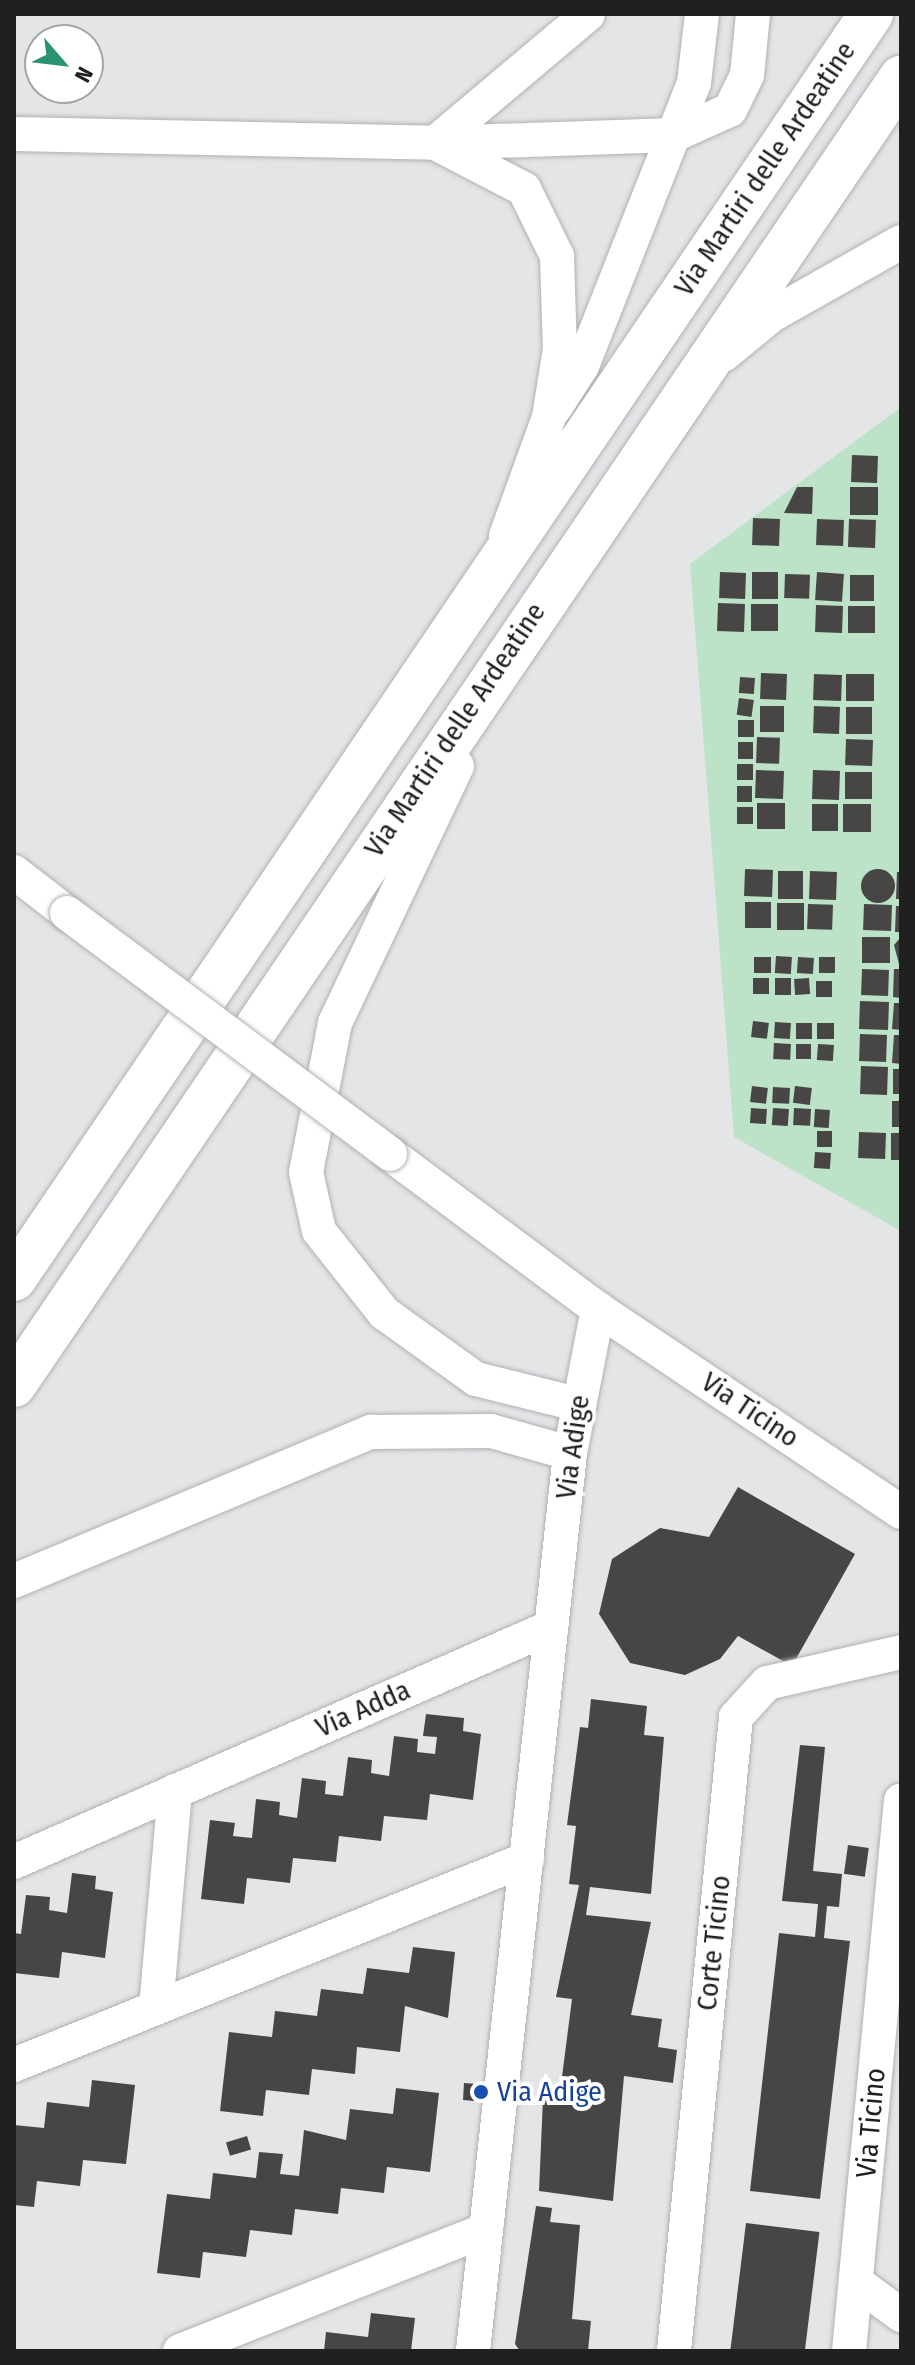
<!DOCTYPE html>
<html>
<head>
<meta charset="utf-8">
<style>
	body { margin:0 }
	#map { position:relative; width:915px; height:2365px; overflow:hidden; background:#e4e5e7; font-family:"Fira Sans Condensed",sans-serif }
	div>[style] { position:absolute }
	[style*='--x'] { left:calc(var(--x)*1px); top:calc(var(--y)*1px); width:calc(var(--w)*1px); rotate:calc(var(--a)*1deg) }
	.green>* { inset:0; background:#bce2c7 }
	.building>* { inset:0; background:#484645; transform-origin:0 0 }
	.round { border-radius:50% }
	.roads { filter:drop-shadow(0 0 2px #b0b1b3) drop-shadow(0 0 2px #b0b1b3) }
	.street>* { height:34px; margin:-17px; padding:0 17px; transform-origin:17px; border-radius:17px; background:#fff }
	.secondary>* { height:44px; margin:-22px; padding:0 22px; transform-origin:22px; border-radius:22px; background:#fff }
	.bridges { filter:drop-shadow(0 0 2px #b0b1b3) drop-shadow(0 0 2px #b0b1b3) }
	.street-bridge>* { height:34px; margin:-17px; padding:0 17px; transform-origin:17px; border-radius:17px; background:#fff }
	.dots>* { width:22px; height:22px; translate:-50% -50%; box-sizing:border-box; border:4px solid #fff; border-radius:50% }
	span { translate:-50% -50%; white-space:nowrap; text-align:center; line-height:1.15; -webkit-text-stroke:8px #fff; paint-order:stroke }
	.street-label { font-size:28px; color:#202021 }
	.transit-label { font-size:28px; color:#164399 }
	.left { translate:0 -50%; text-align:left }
	.frame { position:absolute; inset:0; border:16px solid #202021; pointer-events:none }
	.north { position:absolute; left:24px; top:24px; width:80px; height:80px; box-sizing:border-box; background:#fff; border:2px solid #a6a6a6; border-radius:50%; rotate:118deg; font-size:22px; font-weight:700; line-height:32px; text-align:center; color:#202021 }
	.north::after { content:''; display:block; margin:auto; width:28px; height:36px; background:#2b9371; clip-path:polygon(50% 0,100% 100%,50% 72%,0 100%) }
</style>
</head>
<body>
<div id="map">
	<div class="green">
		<i style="clip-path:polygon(901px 407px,901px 1231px,734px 1137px,690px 564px)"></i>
	</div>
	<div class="building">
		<i style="left:852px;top:455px;width:26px;height:27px;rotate:2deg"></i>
		<i style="clip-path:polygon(797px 487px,813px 487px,812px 514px,784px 513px)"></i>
		<i style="left:850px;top:487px;width:28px;height:28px"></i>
		<i style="left:753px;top:518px;width:27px;height:27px;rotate:2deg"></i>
		<i style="left:817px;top:519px;width:27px;height:26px;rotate:2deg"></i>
		<i style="left:849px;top:519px;width:27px;height:28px;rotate:2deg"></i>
		<i style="left:720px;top:572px;width:26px;height:26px;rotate:2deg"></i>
		<i style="left:752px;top:572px;width:26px;height:27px"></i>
		<i style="left:817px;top:572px;width:27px;height:28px;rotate:4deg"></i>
		<i style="left:785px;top:574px;width:25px;height:24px;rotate:2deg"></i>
		<i style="left:850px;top:575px;width:24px;height:26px"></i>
		<i style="left:718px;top:603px;width:27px;height:28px;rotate:2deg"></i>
		<i style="left:751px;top:604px;width:27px;height:27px"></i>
		<i style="left:816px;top:605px;width:27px;height:27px;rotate:2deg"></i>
		<i style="left:848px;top:606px;width:27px;height:27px"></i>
		<i style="left:761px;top:673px;width:26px;height:26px;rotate:2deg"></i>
		<i style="left:814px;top:674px;width:28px;height:26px;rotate:2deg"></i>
		<i style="left:846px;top:674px;width:28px;height:27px"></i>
		<i style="left:740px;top:677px;width:15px;height:16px;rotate:4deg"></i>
		<i style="left:739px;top:698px;width:15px;height:17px;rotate:8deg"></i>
		<i style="left:760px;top:706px;width:24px;height:26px"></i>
		<i style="left:814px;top:706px;width:26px;height:27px;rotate:2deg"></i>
		<i style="left:846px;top:707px;width:26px;height:27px"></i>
		<i style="left:738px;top:720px;width:16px;height:17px"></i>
		<i style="left:757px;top:737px;width:23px;height:26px;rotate:2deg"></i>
		<i style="left:846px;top:739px;width:27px;height:26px;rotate:2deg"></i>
		<i style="left:738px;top:742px;width:15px;height:17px"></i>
		<i style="left:737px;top:764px;width:16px;height:16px"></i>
		<i style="left:756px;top:770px;width:28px;height:28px;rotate:2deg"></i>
		<i style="left:813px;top:770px;width:27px;height:29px;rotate:2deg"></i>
		<i style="left:845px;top:772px;width:27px;height:27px"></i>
		<i style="left:737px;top:786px;width:15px;height:16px"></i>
		<i style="left:757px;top:803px;width:28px;height:26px"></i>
		<i style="left:812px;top:804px;width:26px;height:27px"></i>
		<i style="left:843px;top:804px;width:28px;height:28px"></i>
		<i style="left:737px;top:807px;width:16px;height:17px"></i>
		<i class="round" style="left:861px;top:869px;width:34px;height:34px"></i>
		<i style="left:773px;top:870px;width:27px;height:28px;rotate:92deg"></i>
		<i style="left:778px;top:871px;width:25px;height:28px"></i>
		<i style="left:810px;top:871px;width:27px;height:28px;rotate:2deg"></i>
		<i style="clip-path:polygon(897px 872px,901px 872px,901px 899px,896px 899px)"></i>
		<i style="left:745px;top:902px;width:26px;height:26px"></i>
		<i style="left:777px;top:903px;width:27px;height:27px"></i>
		<i style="left:808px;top:904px;width:25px;height:25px;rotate:2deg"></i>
		<i style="left:864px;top:904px;width:28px;height:26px;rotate:2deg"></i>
		<i style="clip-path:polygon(896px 906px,901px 906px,901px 932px,895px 932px)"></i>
		<i style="left:862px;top:937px;width:28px;height:26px"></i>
		<i style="clip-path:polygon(901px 937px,901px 964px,899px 964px,894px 945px)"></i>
		<i style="left:776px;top:956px;width:16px;height:17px;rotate:4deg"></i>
		<i style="left:754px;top:957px;width:17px;height:16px"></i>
		<i style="left:798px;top:957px;width:16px;height:16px;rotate:4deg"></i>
		<i style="left:819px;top:957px;width:16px;height:16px"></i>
		<i style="left:862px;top:969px;width:27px;height:26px;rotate:2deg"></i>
		<i style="clip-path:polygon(894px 969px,901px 969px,901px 998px,893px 997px)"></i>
		<i style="left:753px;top:978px;width:16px;height:16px"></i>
		<i style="left:775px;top:978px;width:16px;height:17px"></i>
		<i style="left:809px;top:978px;width:16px;height:15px;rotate:86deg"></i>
		<i style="left:816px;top:981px;width:16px;height:16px"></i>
		<i style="left:860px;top:1001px;width:29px;height:28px;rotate:2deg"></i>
		<i style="clip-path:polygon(894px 1003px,901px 1003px,901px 1030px,892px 1029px)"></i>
		<i style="left:753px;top:1021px;width:16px;height:16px;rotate:7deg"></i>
		<i style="left:775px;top:1022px;width:16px;height:16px;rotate:4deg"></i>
		<i style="left:796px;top:1023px;width:16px;height:16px"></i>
		<i style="left:817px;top:1023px;width:17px;height:16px"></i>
		<i style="left:860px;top:1034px;width:27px;height:27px;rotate:2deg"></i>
		<i style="clip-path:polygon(894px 1035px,901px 1035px,901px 1064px,892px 1063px)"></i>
		<i style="left:774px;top:1043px;width:17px;height:16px;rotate:3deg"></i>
		<i style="left:796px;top:1044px;width:15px;height:15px"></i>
		<i style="left:818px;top:1044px;width:16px;height:16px;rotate:4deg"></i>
		<i style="left:861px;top:1066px;width:27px;height:28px;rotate:2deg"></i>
		<i style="left:893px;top:1069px;width:8px;height:25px"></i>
		<i style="left:752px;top:1086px;width:16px;height:16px;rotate:7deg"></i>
		<i style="left:795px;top:1086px;width:17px;height:17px;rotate:7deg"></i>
		<i style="left:773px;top:1087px;width:17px;height:16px;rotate:3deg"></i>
		<i style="left:892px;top:1101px;width:9px;height:26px"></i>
		<i style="left:751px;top:1108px;width:16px;height:15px;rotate:4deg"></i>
		<i style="left:773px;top:1108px;width:16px;height:17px;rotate:4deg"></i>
		<i style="left:794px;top:1108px;width:17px;height:17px;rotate:3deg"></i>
		<i style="left:815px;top:1109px;width:15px;height:18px;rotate:4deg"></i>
		<i style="left:817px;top:1131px;width:15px;height:16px"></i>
		<i style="left:859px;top:1132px;width:27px;height:26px;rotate:2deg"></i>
		<i style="left:891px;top:1133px;width:10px;height:27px"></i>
		<i style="left:815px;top:1152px;width:16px;height:16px;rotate:4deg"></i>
		<i style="clip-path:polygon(738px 1487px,855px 1554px,792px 1666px,738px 1636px,720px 1659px,685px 1675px,630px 1663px,599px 1614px,612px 1559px,660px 1528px,709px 1537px)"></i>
		<i style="clip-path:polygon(591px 1699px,647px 1706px,644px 1735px,664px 1737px,651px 1894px,590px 1887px,586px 1915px,651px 1922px,631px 2015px,662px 2019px,658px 2047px,677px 2050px,673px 2083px,624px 2076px,613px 2201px,539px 2191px,543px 2098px,559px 2100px,572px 1999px,556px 1997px,579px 1885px,569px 1884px,576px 1826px,567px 1825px,580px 1727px,588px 1728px)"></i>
		<i style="clip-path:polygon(426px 1714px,464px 1718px,463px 1731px,481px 1734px,473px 1800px,430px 1794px,427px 1820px,384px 1816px,381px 1841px,339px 1836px,336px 1862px,293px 1858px,290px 1883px,247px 1878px,244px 1904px,201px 1899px,210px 1820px,235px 1823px,233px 1836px,252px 1838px,256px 1799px,280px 1802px,279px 1815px,297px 1818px,302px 1778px,326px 1781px,325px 1794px,343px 1796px,348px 1757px,372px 1760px,371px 1773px,389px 1776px,394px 1736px,418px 1739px,417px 1752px,435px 1754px,437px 1737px,423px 1736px)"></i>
		<i style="clip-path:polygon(800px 1745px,825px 1747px,813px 1871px,842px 1874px,839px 1907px,827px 1906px,824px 1938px,850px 1941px,820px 2199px,750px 2191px,779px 1933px,815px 1937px,818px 1904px,782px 1901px)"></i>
		<i style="left:848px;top:1845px;width:21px;height:29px;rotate:8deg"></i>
		<i style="clip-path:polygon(72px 1873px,96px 1876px,95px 1889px,113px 1892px,105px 1958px,62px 1952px,59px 1978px,14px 1973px,14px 1933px,21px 1934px,26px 1895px,50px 1897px,49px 1910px,67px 1913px)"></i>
		<i style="clip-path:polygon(413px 1947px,455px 1952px,448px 2018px,405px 2006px,400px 2052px,357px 2047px,355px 2074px,312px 2069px,309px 2095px,266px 2090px,263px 2116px,220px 2111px,229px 2032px,272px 2037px,275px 2011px,317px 2016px,321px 1989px,363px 1994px,367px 1968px,409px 1973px)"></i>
		<i style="clip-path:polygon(92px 2080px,135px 2085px,126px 2164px,83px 2160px,80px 2186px,37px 2181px,34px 2207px,14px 2205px,14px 2125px,44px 2128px,47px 2102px,89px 2107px)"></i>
		<i style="clip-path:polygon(464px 2083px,477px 2084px,474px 2101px,463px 2100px)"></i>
		<i style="clip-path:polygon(396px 2088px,439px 2093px,430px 2172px,387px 2167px,384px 2193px,341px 2188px,338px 2214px,295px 2209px,292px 2235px,250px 2230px,246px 2257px,203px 2252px,200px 2278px,157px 2273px,167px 2194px,210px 2199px,213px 2173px,256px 2178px,259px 2152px,283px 2154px,280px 2174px,299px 2176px,304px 2130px,346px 2140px,350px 2109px,393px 2114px)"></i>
		<i style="left:247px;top:2136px;width:14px;height:22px;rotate:73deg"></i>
		<i style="clip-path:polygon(536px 2206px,552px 2208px,550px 2222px,580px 2225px,572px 2319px,591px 2321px,588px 2351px,520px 2351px,515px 2344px)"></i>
		<i style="left:746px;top:2223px;width:74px;height:129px;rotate:7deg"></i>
		<i style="clip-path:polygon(371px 2313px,415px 2318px,411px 2351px,324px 2351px,326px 2332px,368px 2337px)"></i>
	</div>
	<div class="roads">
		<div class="street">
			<i style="--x:14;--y:134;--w:421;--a:1.2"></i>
			<i style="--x:435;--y:143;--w:239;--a:-1.9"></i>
			<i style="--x:674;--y:135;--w:61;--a:-24.1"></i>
			<i style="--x:730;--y:110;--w:39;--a:-64"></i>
			<i style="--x:747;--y:75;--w:61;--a:-84.4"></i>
			<i style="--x:435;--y:143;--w:200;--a:-40.1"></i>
			<i style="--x:439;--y:145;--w:96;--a:27.4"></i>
			<i style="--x:524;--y:189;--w:75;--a:63.8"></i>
			<i style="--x:557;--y:256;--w:93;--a:88.2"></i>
			<i style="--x:560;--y:349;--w:69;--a:99.2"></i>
			<i style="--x:549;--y:417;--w:127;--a:109.9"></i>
			<i style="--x:723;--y:355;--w:63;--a:-39.2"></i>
			<i style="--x:772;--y:315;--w:148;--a:-29.5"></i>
			<i style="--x:555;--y:408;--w:50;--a:-57.3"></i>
			<i style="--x:582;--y:366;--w:304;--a:-68.4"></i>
			<i style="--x:694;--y:83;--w:69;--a:-83.4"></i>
			<i style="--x:457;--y:766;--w:284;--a:115.4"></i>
			<i style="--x:335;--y:1023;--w:152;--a:101"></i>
			<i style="--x:306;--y:1172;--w:60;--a:77.6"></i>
			<i style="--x:319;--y:1231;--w:105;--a:51.6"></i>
			<i style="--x:384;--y:1313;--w:113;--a:35.7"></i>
			<i style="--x:476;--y:1379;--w:104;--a:13.9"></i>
			<i style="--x:14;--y:872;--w:67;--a:37.7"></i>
			<i style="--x:390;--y:1154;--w:259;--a:36.7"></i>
			<i style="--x:598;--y:1309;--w:365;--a:33.8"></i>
			<i style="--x:14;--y:1581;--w:387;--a:-22.7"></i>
			<i style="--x:371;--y:1432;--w:120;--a:-0.5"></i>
			<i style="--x:491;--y:1431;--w:82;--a:15.6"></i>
			<i style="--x:14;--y:1862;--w:586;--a:-23.63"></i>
			<i style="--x:156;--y:2008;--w:218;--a:-85"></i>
			<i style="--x:14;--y:2065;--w:553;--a:-21.88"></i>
			<i style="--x:856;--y:2282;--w:56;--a:36.3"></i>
			<i style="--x:180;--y:2351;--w:329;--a:-21.6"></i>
			<i style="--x:473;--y:2351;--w:903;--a:-83.83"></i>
			<i style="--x:570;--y:1453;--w:147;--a:-79"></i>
			<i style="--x:674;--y:2351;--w:637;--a:-84.41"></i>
			<i style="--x:736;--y:1717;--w:46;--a:-47.6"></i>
			<i style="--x:767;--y:1683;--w:138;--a:-13"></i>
			<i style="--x:849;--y:2351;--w:553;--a:-84.61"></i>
		</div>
		<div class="secondary">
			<i style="--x:14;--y:1279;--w:1528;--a:-55.88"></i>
			<i style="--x:14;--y:1385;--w:1580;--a:-55.84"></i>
		</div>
	</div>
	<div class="bridges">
		<div class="street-bridge">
			<i style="--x:67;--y:913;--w:403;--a:36.7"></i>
		</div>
	</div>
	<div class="dots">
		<i style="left:481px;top:2092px;background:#1a4fb4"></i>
	</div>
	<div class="street-label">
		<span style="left:765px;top:169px;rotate:-56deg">Via Martiri delle Ardeatine</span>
		<span style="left:455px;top:730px;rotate:-56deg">Via Martiri delle Ardeatine</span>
		<span style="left:750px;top:1410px;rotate:34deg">Via Ticino</span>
		<span style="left:573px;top:1447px;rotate:-82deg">Via Adige</span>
		<span style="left:363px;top:1709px;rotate:-24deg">Via Adda</span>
		<span style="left:714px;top:1943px;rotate:-84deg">Corte Ticino</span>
		<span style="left:871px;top:2123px;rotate:-85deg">Via Ticino</span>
	</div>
	<div class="transit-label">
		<span class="left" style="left:497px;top:2092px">Via Adige</span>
	</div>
	<div class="frame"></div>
	<div class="north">N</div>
</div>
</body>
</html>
